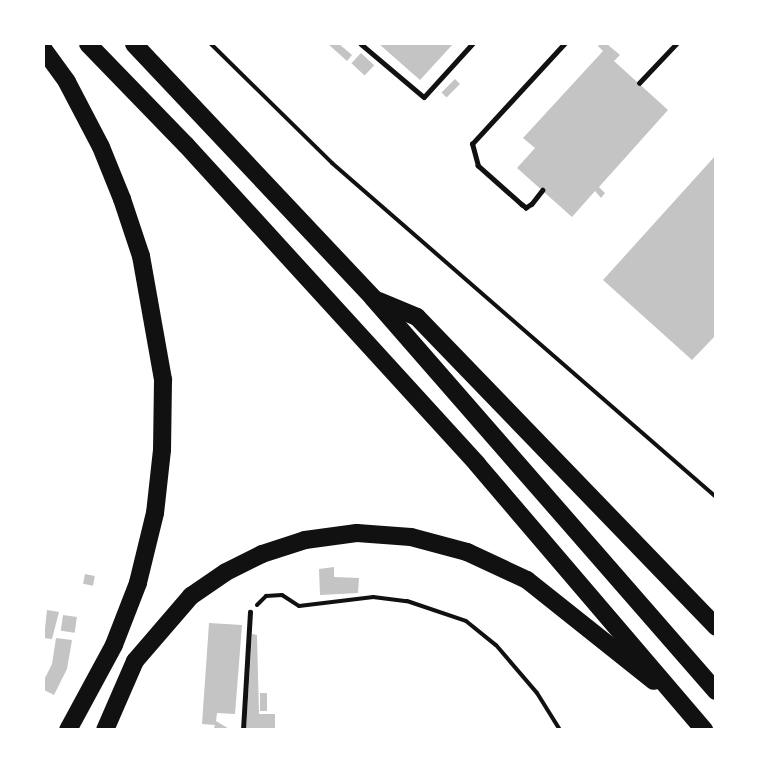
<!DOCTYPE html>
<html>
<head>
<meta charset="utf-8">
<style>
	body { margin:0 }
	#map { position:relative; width:759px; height:773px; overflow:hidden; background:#fff; font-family:Raleway,sans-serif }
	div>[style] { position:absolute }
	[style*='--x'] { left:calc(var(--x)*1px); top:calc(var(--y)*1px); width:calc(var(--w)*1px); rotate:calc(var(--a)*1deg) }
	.building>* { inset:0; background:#c4c4c4; transform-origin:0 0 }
	.path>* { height:4px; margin:-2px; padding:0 2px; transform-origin:2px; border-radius:2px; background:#111 }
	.service>* { height:4.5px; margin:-2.25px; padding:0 2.25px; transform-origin:2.25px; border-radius:2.25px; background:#111 }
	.motorway>* { height:18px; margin:-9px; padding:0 9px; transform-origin:9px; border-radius:9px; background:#111 }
	span { translate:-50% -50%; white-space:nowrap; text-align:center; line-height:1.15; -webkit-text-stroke:6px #fff; paint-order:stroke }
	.frame { position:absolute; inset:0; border:45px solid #fff; pointer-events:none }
</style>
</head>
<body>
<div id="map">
	<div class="building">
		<i style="clip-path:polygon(328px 44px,339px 44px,352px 55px,347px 61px)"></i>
		<i style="clip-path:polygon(379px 44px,453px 44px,420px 80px)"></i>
		<i style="clip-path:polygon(600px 44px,607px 44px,620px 55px,614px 61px,668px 110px,599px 187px,605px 193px,601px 198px,595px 191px,572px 217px,517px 168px,535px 148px,523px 138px,603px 51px,598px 46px)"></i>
		<i style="left:361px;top:53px;width:18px;height:14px;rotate:43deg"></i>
		<i style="left:455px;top:79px;width:7px;height:19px;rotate:45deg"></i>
		<i style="clip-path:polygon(716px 155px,716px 335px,692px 360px,603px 280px)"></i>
		<i style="clip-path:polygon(334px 567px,334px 577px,359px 578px,358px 593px,320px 595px,319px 569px)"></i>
		<i style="left:85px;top:574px;width:10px;height:10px;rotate:11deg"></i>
		<i style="clip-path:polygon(47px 610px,59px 612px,52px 639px,44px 638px)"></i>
		<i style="left:63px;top:615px;width:14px;height:16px;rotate:8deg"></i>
		<i style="clip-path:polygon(209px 623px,242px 625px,235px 714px,217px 713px,216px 721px,231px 730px,213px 730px,215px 725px,202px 724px)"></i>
		<i style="clip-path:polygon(252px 634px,257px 635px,259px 714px,275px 714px,275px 730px,246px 730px)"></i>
		<i style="clip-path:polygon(56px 638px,72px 640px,67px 669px,54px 695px,44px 690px,44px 680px,52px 664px)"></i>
		<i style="left:260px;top:693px;width:7px;height:18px"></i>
	</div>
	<div class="path">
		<i style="--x:211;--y:44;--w:170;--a:44.5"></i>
		<i style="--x:332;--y:163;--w:509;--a:41.02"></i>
		<i style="--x:257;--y:605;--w:13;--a:-45"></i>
		<i style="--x:266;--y:596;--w:16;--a:-4"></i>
		<i style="--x:282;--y:595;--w:20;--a:33"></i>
		<i style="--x:299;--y:606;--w:75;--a:-6.9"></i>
		<i style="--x:373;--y:597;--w:34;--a:7"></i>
		<i style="--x:407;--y:601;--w:62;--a:18.7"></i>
		<i style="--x:466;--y:621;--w:38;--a:39"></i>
		<i style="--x:496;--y:645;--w:63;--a:49.5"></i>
		<i style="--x:537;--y:693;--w:44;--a:58.1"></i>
	</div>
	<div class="service">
		<i style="--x:361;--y:44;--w:82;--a:40.1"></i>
		<i style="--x:424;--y:97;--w:72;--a:-47.8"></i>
		<i style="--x:639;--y:83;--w:54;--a:-46.5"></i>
		<i style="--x:543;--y:190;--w:18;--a:128"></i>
		<i style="--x:532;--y:204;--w:7;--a:146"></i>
		<i style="--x:526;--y:208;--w:5;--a:-143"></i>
		<i style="--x:522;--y:205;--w:59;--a:-138.4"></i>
		<i style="--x:478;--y:166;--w:23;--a:-105"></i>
		<i style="--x:472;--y:144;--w:136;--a:-47.4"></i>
		<i style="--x:243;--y:730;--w:118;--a:-86.6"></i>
	</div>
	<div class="motorway">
		<i style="--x:88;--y:44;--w:141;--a:45.9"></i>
		<i style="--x:186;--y:145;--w:432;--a:47.6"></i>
		<i style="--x:477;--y:464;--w:350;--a:49.5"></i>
		<i style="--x:134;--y:44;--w:349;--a:46.7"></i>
		<i style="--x:373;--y:298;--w:522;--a:48.89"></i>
		<i style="--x:44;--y:50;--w:39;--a:54"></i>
		<i style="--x:67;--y:82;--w:73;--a:62.4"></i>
		<i style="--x:101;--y:147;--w:56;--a:68"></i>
		<i style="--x:122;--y:199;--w:60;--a:71.6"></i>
		<i style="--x:141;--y:256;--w:126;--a:79.9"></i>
		<i style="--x:163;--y:380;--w:70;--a:90.8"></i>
		<i style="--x:162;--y:450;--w:63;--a:96.3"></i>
		<i style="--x:155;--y:513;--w:72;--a:103.7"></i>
		<i style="--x:138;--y:583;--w:66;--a:111.2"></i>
		<i style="--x:114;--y:645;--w:97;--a:118.4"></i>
		<i style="--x:379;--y:301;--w:41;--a:22.8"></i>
		<i style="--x:417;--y:317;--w:431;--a:46"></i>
		<i style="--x:105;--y:730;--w:75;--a:-66.5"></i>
		<i style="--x:135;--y:661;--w:86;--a:-49.3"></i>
		<i style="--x:191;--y:596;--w:42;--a:-34.4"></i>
		<i style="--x:226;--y:572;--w:40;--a:-26.6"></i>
		<i style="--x:262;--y:554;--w:45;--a:-18"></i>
		<i style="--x:305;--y:540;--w:52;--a:-7.7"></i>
		<i style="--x:357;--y:533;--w:54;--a:4.2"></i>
		<i style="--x:411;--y:537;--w:58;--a:15"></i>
		<i style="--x:467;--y:552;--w:66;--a:25"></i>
		<i style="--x:527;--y:580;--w:162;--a:38.5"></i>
	</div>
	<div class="frame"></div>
</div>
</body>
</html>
